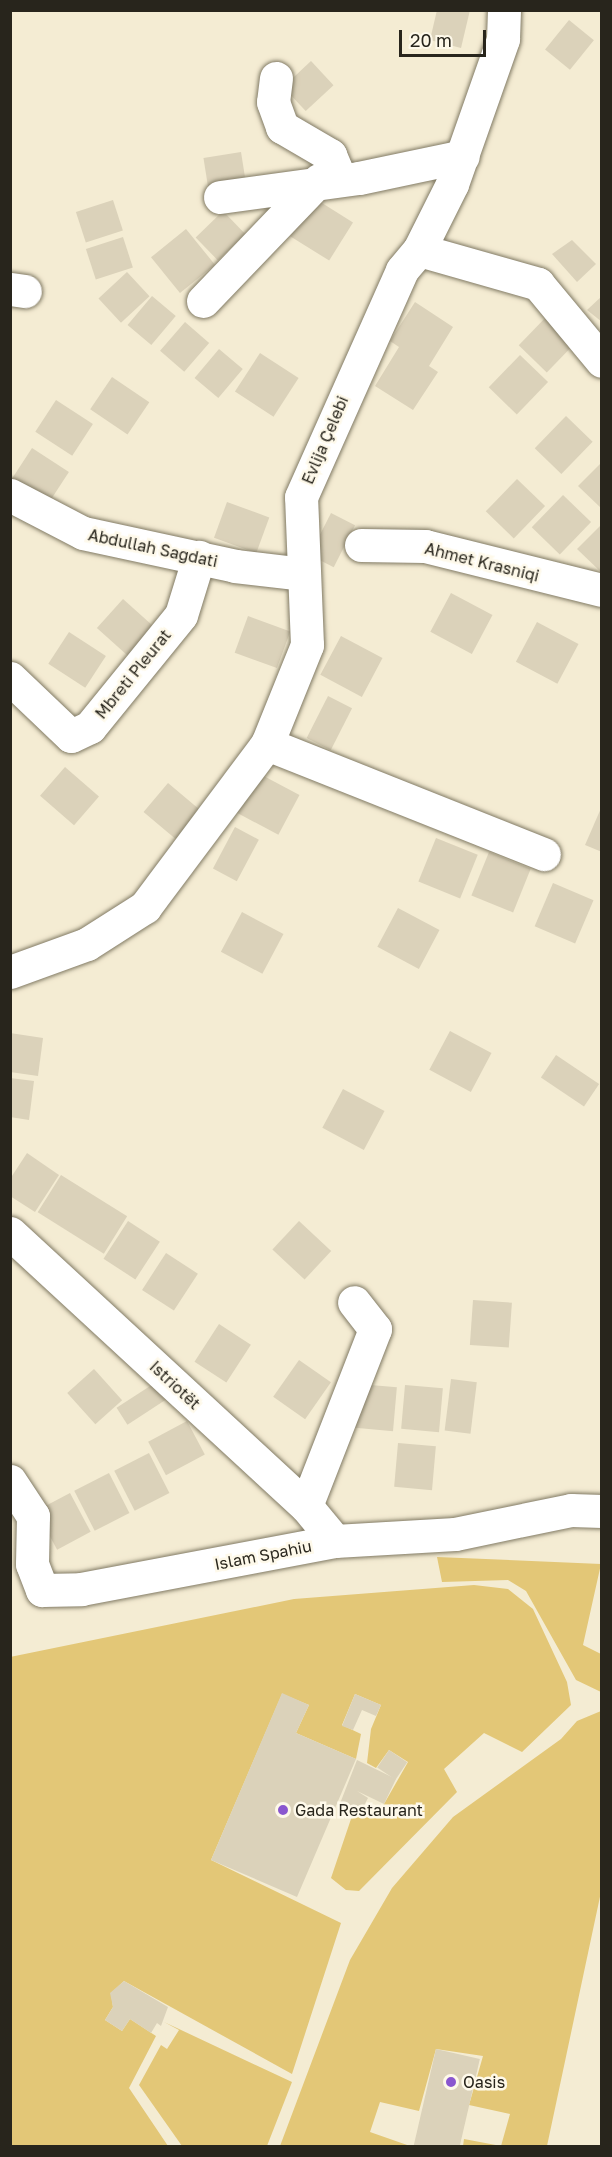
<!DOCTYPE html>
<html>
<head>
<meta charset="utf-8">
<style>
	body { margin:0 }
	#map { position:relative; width:612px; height:2157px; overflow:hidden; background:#f4ecd3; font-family:"Golos Text",sans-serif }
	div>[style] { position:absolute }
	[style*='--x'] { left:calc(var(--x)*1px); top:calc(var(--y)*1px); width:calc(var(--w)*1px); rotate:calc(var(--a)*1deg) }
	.green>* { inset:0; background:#e3c777 }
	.building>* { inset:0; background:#dbd2ba; transform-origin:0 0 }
	.roads { filter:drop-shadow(0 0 2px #817a64) drop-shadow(0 0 2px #817a64) }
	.minor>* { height:33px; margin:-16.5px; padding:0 16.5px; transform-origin:16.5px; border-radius:16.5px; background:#fff }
	.dots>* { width:16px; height:16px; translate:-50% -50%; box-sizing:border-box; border:3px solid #fef9ea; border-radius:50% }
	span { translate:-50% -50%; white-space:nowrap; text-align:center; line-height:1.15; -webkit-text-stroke:5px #fef9ea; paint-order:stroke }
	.street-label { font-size:16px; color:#28251c }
	.poi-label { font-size:16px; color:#28251c }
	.left { translate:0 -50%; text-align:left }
	.frame { position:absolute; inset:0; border:12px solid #28251c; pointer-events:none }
	.scale { position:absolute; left:399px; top:30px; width:87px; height:27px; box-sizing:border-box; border:3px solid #28251c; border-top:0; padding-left:8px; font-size:18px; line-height:21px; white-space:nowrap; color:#28251c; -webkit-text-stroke:4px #fef9ea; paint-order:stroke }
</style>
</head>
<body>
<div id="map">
	<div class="green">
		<i style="clip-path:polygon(437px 1557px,601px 1564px,583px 1645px,601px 1654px,601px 1692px,576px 1680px,526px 1591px,508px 1580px,442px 1582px)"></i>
		<i style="clip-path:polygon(474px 1585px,508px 1589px,533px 1609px,567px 1682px,571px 1705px,522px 1752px,484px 1733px,444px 1769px,457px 1792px,359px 1891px,346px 1890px,331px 1878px,352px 1816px,380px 1811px,408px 1762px,389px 1750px,376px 1768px,367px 1763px,371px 1729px,381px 1705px,355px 1694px,342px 1725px,361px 1734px,356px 1759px,296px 1733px,309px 1705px,282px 1694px,211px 1860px,341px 1923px,292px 2074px,124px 1981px,111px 1993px,113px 2007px,105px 2020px,122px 2031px,130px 2019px,156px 2036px,129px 2088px,168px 2146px,11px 2146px,10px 1657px,294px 1599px)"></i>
		<i style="clip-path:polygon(601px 1711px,601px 1892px,547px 2146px,463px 2146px,464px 2139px,501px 2146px,510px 2114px,469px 2105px,483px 2056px,436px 2049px,419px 2111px,380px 2102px,370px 2132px,410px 2146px,280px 2146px,350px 1960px,392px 1888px,453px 1817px,561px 1739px,577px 1721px)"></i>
		<i style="clip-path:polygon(164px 2022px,292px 2082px,267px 2146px,182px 2146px,139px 2085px,161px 2045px,167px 2049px,179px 2030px)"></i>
	</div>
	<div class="building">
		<i style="clip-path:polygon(437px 10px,470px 10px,461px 48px,430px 40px)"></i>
		<i style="left:569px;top:20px;width:32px;height:38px;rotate:39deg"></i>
		<i style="left:311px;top:61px;width:33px;height:38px;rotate:47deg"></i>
		<i style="left:241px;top:152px;width:31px;height:38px;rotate:81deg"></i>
		<i style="left:314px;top:198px;width:46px;height:45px;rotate:32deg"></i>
		<i style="left:113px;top:200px;width:32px;height:39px;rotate:72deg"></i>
		<i style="left:223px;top:211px;width:32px;height:38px;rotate:46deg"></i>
		<i style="left:186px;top:229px;width:46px;height:45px;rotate:51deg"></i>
		<i style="left:123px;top:237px;width:32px;height:39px;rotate:72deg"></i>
		<i style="clip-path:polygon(572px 240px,596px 264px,577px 282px,552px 254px)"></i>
		<i style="left:127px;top:272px;width:33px;height:39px;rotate:47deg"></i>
		<i style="left:152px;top:296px;width:31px;height:38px;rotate:40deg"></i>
		<i style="clip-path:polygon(602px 296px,602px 322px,587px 310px)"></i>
		<i style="clip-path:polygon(415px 302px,453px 327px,429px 366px,438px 372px,413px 410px,375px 386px,399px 347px,390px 341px)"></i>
		<i style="left:550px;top:313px;width:39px;height:45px;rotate:44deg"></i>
		<i style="left:185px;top:322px;width:32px;height:38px;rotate:41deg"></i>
		<i style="left:219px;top:349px;width:31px;height:38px;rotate:40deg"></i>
		<i style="left:260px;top:353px;width:46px;height:46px;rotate:33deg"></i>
		<i style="left:520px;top:355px;width:39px;height:45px;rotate:44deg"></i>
		<i style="left:112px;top:377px;width:45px;height:39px;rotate:34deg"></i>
		<i style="left:56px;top:400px;width:44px;height:38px;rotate:33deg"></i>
		<i style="left:566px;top:416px;width:37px;height:45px;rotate:44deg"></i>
		<i style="left:32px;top:448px;width:44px;height:38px;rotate:33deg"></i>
		<i style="clip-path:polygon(602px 462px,602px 509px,578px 486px)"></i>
		<i style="left:517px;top:479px;width:39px;height:45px;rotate:44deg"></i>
		<i style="left:563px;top:495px;width:39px;height:45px;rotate:44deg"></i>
		<i style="left:227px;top:502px;width:45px;height:38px;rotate:20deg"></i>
		<i style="left:331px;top:513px;width:27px;height:47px;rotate:27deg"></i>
		<i style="clip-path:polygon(602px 524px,602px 573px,577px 549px)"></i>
		<i style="left:451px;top:593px;width:47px;height:44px;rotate:28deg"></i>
		<i style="left:123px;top:599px;width:45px;height:39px;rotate:42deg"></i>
		<i style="left:248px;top:616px;width:45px;height:39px;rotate:20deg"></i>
		<i style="left:537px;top:622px;width:47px;height:45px;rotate:28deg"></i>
		<i style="left:69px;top:632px;width:44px;height:38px;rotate:33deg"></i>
		<i style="left:341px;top:636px;width:47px;height:44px;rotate:28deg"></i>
		<i style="left:328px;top:696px;width:27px;height:47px;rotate:27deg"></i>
		<i style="left:65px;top:767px;width:45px;height:38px;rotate:41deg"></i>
		<i style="left:258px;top:773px;width:47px;height:45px;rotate:28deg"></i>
		<i style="left:168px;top:783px;width:45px;height:38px;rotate:40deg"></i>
		<i style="clip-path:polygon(602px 806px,602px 852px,585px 845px)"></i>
		<i style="left:235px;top:827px;width:27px;height:47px;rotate:28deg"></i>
		<i style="left:436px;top:838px;width:45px;height:47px;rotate:22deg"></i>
		<i style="left:489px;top:852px;width:45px;height:47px;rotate:22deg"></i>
		<i style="left:553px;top:883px;width:44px;height:47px;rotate:23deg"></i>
		<i style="left:398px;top:908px;width:47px;height:44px;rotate:28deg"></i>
		<i style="left:242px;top:912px;width:47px;height:45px;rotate:28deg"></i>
		<i style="left:450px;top:1031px;width:47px;height:44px;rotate:28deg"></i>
		<i style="clip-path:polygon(10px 1033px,43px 1038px,38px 1076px,10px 1072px)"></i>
		<i style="left:556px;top:1055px;width:52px;height:27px;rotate:34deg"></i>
		<i style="clip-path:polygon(10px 1078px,34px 1081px,29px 1120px,10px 1117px)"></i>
		<i style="left:343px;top:1089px;width:47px;height:44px;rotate:28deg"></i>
		<i style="clip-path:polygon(27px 1153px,59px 1175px,35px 1212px,10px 1196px,10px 1179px)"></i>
		<i style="left:61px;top:1175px;width:78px;height:44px;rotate:32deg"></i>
		<i style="left:128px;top:1221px;width:38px;height:45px;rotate:33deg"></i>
		<i style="left:299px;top:1221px;width:44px;height:39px;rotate:43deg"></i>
		<i style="left:166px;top:1253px;width:38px;height:44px;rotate:33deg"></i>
		<i style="left:473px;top:1300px;width:39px;height:45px;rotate:4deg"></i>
		<i style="left:219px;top:1324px;width:38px;height:45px;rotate:33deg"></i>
		<i style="left:299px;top:1360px;width:39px;height:45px;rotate:35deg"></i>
		<i style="left:94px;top:1369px;width:42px;height:36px;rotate:48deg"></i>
		<i style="left:161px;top:1379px;width:20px;height:53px;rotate:57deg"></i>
		<i style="left:451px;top:1379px;width:26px;height:52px;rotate:7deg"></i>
		<i style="left:359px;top:1384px;width:38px;height:44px;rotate:5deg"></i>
		<i style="left:405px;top:1385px;width:38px;height:44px;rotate:5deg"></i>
		<i style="left:187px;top:1421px;width:38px;height:44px;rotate:62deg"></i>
		<i style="left:398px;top:1443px;width:38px;height:44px;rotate:5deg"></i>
		<i style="left:149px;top:1453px;width:45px;height:39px;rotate:63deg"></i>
		<i style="left:109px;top:1473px;width:45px;height:39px;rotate:63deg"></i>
		<i style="left:70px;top:1493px;width:44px;height:38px;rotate:62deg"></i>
		<i style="clip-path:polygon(282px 1693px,309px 1705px,296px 1733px,356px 1759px,297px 1897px,211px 1860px)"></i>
		<i style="clip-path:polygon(355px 1694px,381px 1705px,376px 1716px,362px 1710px,353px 1730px,342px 1726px)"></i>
		<i style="left:389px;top:1750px;width:22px;height:21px;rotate:34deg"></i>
		<i style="clip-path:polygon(357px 1760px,396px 1779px,384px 1804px,357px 1791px,368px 1798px,358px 1817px,339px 1806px)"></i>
		<i style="clip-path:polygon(124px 1981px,168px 2007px,161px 2026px,157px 2023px,151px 2033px,130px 2019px,122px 2031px,105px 2020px,113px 2007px,110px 1993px)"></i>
		<i style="left:436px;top:2049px;width:45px;height:100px;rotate:13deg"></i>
	</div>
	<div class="roads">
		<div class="minor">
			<i style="--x:276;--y:78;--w:24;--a:97"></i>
			<i style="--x:273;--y:102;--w:27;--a:70"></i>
			<i style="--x:282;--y:127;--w:56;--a:30.3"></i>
			<i style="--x:330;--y:155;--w:26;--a:67"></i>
			<i style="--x:220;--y:197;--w:140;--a:-7.8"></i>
			<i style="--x:359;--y:178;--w:106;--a:-11.9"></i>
			<i style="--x:419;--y:250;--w:124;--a:15.9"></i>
			<i style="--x:538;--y:284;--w:100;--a:50.3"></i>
			<i style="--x:10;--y:289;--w:15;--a:8"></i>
			<i style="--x:203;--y:301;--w:168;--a:-46.2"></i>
			<i style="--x:10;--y:495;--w:82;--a:27.5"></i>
			<i style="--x:83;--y:533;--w:156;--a:12.2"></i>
			<i style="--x:235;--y:566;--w:68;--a:6.7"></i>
			<i style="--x:361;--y:545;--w:64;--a:0.9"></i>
			<i style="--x:425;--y:546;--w:182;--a:14"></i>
			<i style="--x:10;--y:678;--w:84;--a:43.6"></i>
			<i style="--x:71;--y:736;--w:21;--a:-25"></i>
			<i style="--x:90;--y:727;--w:144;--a:-50.9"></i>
			<i style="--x:181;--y:615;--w:61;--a:-72.8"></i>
			<i style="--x:267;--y:744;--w:298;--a:21.7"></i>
			<i style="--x:10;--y:972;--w:82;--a:-20"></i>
			<i style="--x:87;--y:944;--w:69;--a:-32.5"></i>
			<i style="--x:145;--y:907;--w:204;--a:-53.2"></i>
			<i style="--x:267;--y:744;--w:107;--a:-68"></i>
			<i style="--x:307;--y:645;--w:148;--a:-92.3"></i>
			<i style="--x:301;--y:497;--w:248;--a:-66"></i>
			<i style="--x:402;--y:270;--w:26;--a:-50"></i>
			<i style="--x:419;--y:250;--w:74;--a:-63.4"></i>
			<i style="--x:452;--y:184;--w:154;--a:-70.6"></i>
			<i style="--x:503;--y:39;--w:29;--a:-88"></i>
			<i style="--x:10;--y:1233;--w:403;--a:42.7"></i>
			<i style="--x:306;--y:1506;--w:45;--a:50.4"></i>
			<i style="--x:10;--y:1481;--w:42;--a:56.7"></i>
			<i style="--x:33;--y:1516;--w:48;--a:91.2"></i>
			<i style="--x:32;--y:1564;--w:28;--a:69"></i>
			<i style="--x:42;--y:1590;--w:39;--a:-1"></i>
			<i style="--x:81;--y:1589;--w:258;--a:-10.7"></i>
			<i style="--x:335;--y:1541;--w:120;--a:-3.3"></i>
			<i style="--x:455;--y:1534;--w:118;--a:-11.7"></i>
			<i style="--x:571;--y:1510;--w:31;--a:2"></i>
			<i style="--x:306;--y:1506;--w:190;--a:-68.7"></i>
			<i style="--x:375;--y:1329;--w:34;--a:-128"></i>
		</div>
	</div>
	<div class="dots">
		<i style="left:283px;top:1810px;background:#8a57cf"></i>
		<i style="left:451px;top:2082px;background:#8a57cf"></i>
	</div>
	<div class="street-label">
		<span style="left:325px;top:440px;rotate:-67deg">Evlija Çelebi</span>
		<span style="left:153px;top:548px;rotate:12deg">Abdullah Sagdati</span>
		<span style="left:482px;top:562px;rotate:14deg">Ahmet Krasniqi</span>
		<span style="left:133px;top:674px;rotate:-51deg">Mbreti Pleurat</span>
		<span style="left:175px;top:1385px;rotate:43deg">Istriotët</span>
		<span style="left:263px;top:1555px;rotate:-11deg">Islam Spahiu</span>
	</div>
	<div class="poi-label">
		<span class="left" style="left:295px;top:1810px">Gada Restaurant</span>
		<span class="left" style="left:463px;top:2082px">Oasis</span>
	</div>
	<div class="frame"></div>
	<div class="scale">20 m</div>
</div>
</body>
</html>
